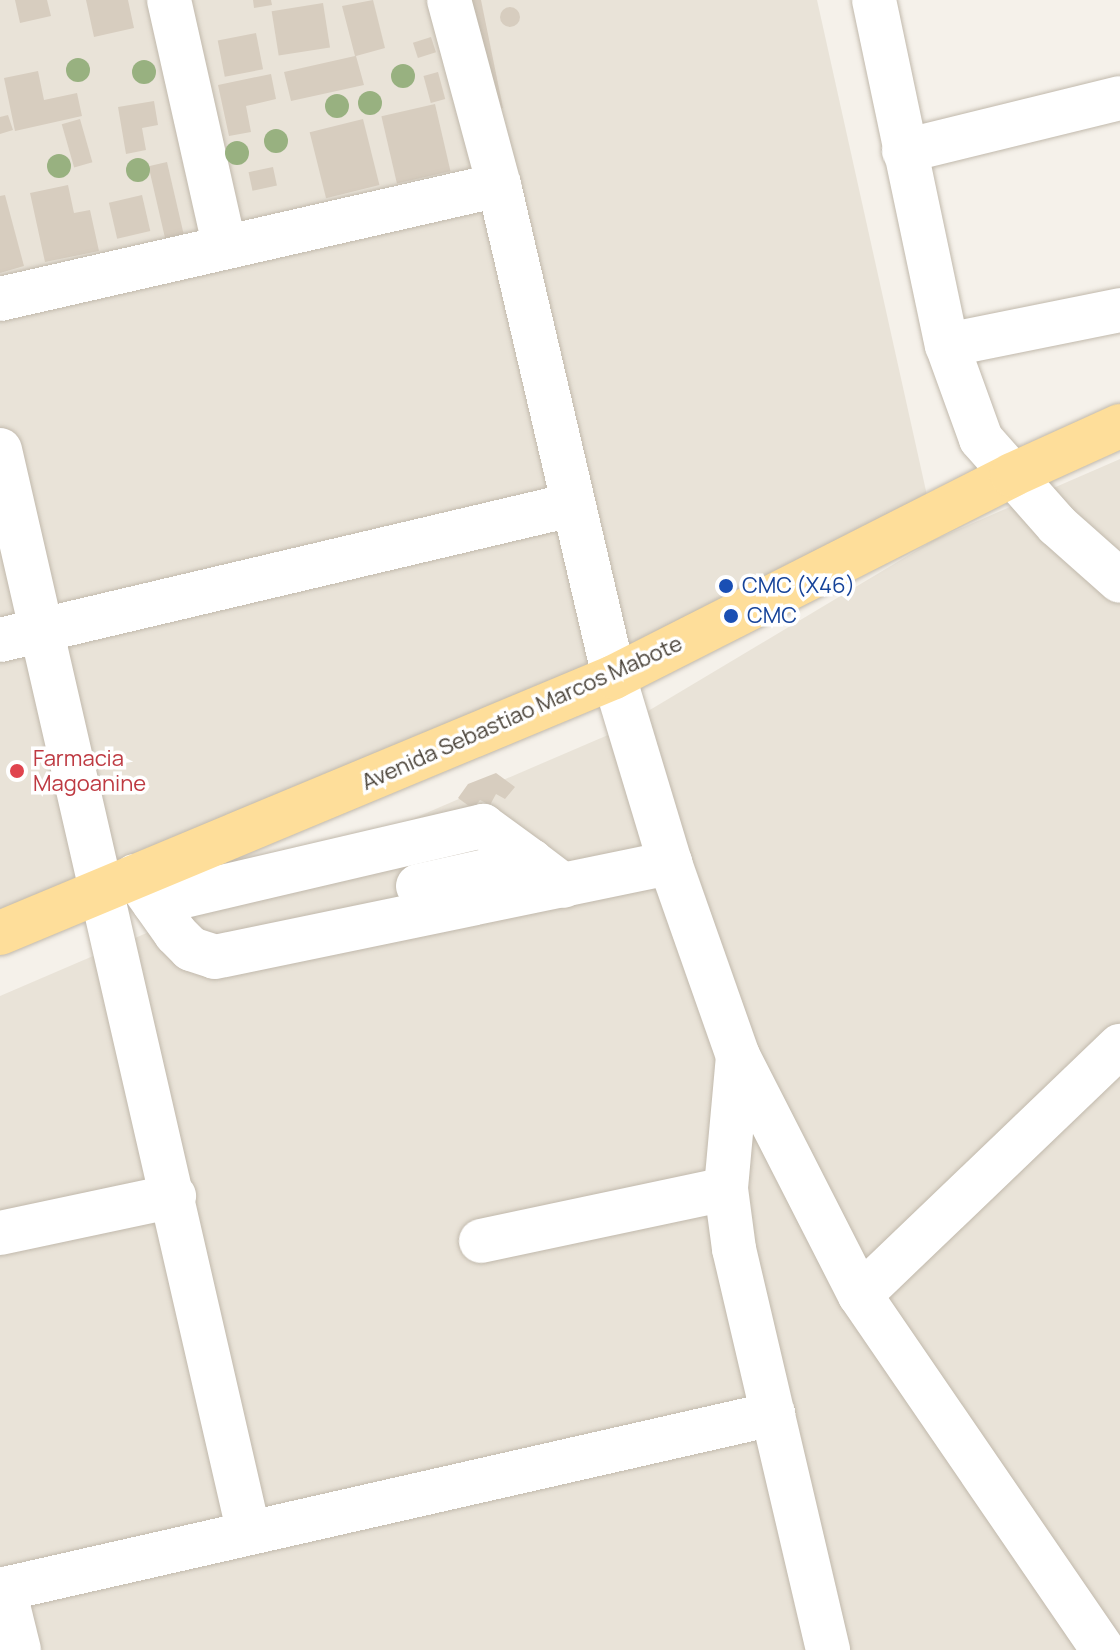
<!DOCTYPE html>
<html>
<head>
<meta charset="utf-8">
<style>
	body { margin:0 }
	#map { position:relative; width:1120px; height:1650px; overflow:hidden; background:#f5f1ea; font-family:Manrope,sans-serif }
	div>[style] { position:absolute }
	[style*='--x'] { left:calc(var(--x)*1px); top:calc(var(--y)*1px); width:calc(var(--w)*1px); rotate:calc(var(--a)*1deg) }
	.residential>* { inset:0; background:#e9e3d8 }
	.building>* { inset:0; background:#d7cdbf; transform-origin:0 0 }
	.round { border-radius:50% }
	.roads { filter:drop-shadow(0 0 2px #c1b9ac) drop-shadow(0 0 2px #c1b9ac) }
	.minor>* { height:44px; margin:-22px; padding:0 22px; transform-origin:22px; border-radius:22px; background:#fff }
	.major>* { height:44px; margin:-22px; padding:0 22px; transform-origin:22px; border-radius:22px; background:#fede9a }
	.trees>* { width:24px; height:24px; margin:-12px; border-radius:50%; background:#98b180 }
	.dots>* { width:22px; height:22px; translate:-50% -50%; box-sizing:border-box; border:4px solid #fff; border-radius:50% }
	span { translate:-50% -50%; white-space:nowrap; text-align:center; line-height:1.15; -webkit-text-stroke:7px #fff; paint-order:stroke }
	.transit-label { font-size:22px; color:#164399 }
	.left { translate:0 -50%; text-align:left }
	.street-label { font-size:22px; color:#494238 }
	.health-label { font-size:22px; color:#be3a42 }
</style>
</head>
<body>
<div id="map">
	<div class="residential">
		<i style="clip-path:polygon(0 0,817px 0,930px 509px,590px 704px,0 927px)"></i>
		<i style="clip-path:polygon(1120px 459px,1120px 1650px,0 1650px,0 996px,608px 735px,934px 540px)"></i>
	</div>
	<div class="building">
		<i style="clip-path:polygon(15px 0,47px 0,51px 16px,20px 23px)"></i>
		<i style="clip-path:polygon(86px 0,128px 0,134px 28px,94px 37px)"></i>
		<i style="clip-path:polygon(253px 0,271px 0,272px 5px,254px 8px)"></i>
		<i style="clip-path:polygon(373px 0,385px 48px,356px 56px,364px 85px,291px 101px,284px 72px,355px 56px,342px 6px)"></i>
		<i style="clip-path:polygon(467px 0,481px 0,503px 108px,501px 108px)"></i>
		<i style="left:323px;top:3px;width:45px;height:52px;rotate:81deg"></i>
		<i class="round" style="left:500px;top:7px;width:20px;height:20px"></i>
		<i style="left:256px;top:33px;width:37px;height:39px;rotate:79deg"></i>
		<i style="left:431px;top:37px;width:16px;height:19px;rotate:72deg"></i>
		<i style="clip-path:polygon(38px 71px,44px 100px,77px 93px,82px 116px,15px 131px,4px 78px)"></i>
		<i style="left:438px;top:72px;width:28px;height:15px;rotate:75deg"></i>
		<i style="clip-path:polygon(271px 74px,276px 99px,246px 106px,251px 132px,229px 136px,218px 85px)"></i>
		<i style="clip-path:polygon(154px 101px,158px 125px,142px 128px,146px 150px,126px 154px,118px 107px)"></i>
		<i style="left:435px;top:104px;width:69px;height:55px;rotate:77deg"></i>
		<i style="clip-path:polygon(8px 115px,13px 130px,0 134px,0 117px)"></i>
		<i style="left:80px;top:119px;width:45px;height:19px;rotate:74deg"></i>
		<i style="left:363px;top:119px;width:68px;height:55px;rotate:76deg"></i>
		<i style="left:167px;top:162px;width:74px;height:19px;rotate:77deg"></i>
		<i style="left:273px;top:167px;width:19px;height:25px;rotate:78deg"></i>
		<i style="clip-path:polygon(68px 185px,74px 213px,90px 210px,99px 251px,45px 262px,30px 193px)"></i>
		<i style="clip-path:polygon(5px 195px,24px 266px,0 273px,0 196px)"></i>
		<i style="left:142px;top:195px;width:37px;height:34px;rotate:77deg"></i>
		<i style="clip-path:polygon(496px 773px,515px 787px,505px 799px,496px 794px,490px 805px,480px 800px,473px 809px,458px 798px,468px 784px)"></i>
	</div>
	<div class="roads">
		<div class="minor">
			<i style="--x:169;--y:0;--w:251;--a:77.3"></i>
			<i style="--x:449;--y:0;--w:192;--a:74.9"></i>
			<i style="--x:499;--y:185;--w:505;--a:76.84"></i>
			<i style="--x:614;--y:677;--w:194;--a:73.2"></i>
			<i style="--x:670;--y:863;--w:205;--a:70.6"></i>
			<i style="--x:738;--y:1056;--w:268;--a:63"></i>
			<i style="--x:860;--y:1295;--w:430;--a:55.6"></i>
			<i style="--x:874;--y:0;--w:353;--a:78.1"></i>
			<i style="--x:947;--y:345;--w:100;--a:70.1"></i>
			<i style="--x:981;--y:439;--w:115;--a:48.5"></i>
			<i style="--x:1057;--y:525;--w:84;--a:41.6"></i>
			<i style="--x:904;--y:151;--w:222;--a:-13.8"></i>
			<i style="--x:0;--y:299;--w:512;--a:-12.87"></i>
			<i style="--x:947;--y:345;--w:177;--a:-11.4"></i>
			<i style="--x:0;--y:450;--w:1107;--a:77.06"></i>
			<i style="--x:0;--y:640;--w:587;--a:-13.3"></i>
			<i style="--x:135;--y:876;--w:71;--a:54.7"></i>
			<i style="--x:176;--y:934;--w:21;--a:45"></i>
			<i style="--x:191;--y:949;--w:25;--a:18"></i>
			<i style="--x:215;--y:957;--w:465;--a:-11.7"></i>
			<i style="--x:418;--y:886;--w:116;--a:-12.5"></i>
			<i style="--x:531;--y:861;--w:41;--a:37.1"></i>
			<i style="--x:154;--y:903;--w:338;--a:-13.2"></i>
			<i style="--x:483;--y:826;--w:59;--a:36.1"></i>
			<i style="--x:738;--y:1056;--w:134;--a:95.2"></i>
			<i style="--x:726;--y:1189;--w:61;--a:82.4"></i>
			<i style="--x:734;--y:1249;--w:412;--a:76.8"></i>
			<i style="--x:0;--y:1233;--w:178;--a:-12"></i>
			<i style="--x:481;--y:1241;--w:250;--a:-12"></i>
			<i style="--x:860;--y:1295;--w:360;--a:-43.8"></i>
			<i style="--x:4;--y:1589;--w:63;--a:76.2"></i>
			<i style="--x:0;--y:1590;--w:793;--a:-12.83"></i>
		</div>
		<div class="major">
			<i style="--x:0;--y:933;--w:665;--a:-22.63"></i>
			<i style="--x:614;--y:677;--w:446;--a:-26.9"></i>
			<i style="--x:1012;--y:475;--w:119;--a:-24.4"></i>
		</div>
	</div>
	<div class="trees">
		<i style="left:78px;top:70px"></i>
		<i style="left:144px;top:72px"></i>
		<i style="left:403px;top:76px"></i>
		<i style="left:370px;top:103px"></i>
		<i style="left:337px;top:106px"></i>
		<i style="left:276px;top:141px"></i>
		<i style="left:237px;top:153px"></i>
		<i style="left:59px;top:166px"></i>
		<i style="left:138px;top:170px"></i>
	</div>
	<div class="dots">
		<i style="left:726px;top:586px;background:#1a4fb4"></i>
		<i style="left:731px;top:616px;background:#1a4fb4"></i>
		<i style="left:17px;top:771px;background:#e0444e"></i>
	</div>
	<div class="transit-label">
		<span class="left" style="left:742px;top:586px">CMC (X46)</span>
		<span class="left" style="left:747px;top:616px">CMC</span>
	</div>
	<div class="street-label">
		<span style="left:522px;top:713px;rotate:-24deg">Avenida Sebastiao Marcos Mabote</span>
	</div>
	<div class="health-label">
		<span class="left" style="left:33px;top:771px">Farmacia<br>Magoanine</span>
	</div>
</div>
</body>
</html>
